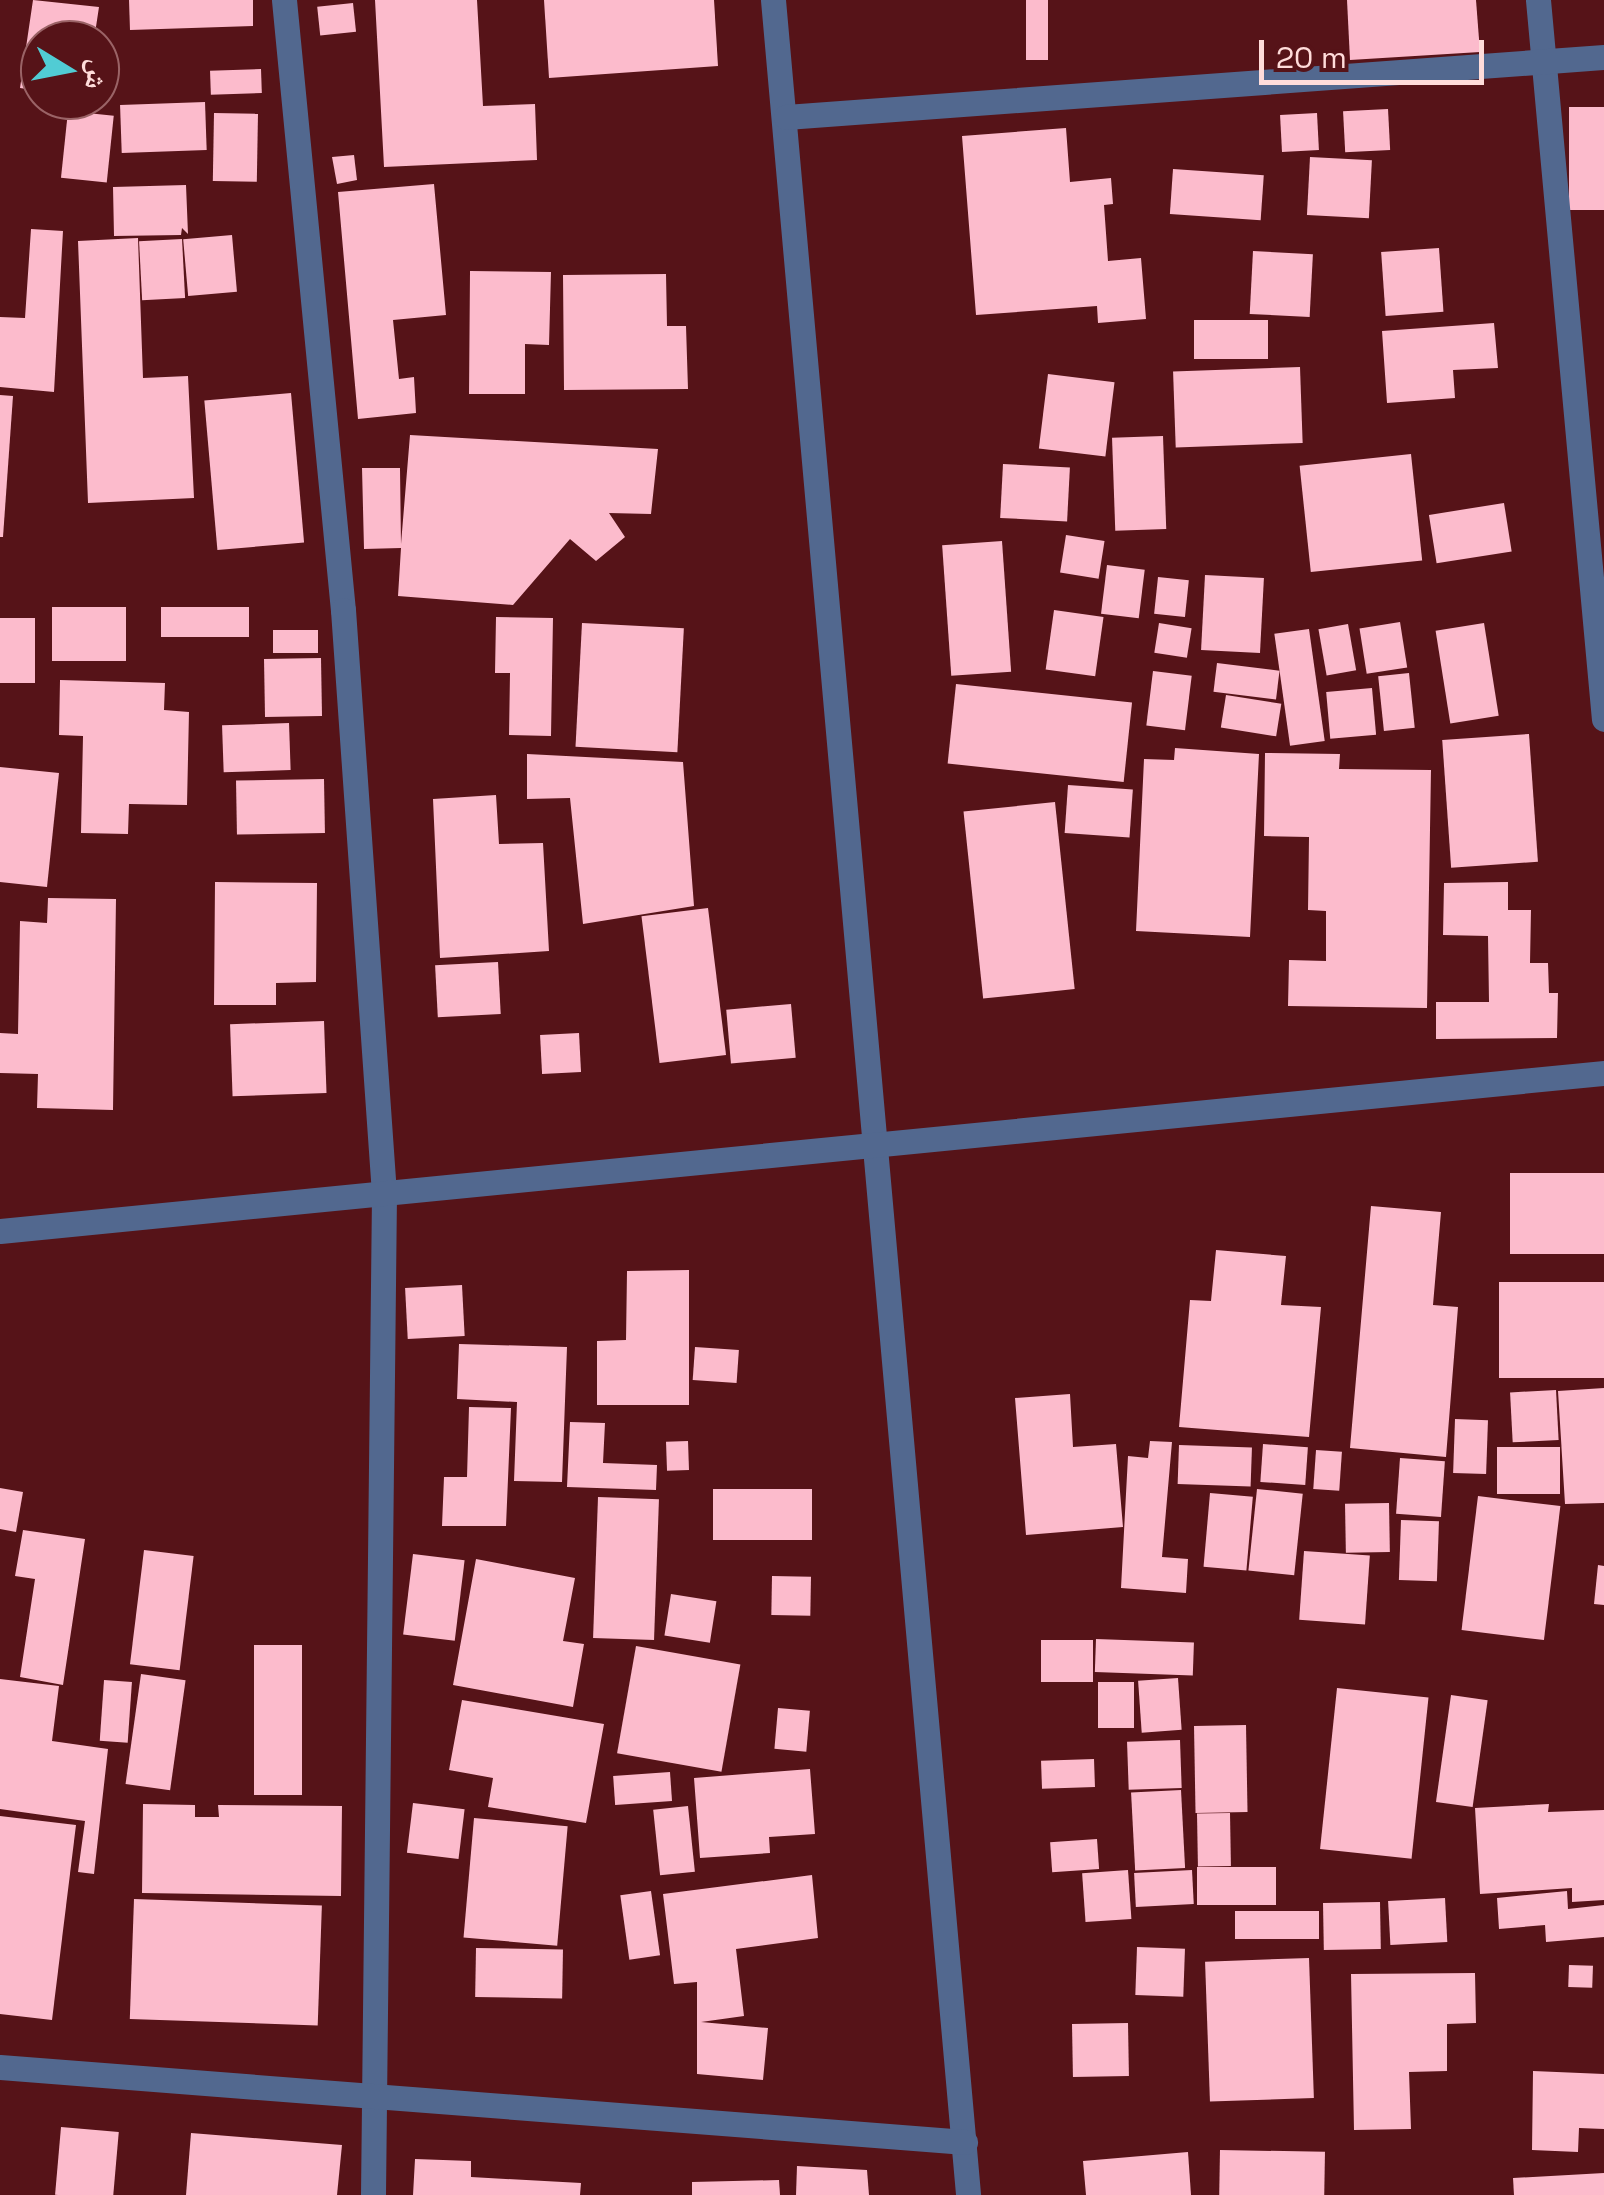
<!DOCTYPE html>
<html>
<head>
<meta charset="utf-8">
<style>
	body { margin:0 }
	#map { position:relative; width:1604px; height:2195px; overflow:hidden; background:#561318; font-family:"Space Grotesk","Noto Naskh Arabic",sans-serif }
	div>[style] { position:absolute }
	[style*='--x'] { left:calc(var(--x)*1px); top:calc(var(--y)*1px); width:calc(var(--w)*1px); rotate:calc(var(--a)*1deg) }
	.building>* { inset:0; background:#fcbbcc; transform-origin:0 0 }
	.street>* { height:25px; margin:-12.5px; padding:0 12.5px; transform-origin:12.5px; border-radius:12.5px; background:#52688f }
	span { translate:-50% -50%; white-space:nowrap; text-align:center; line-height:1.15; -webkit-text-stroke:10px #561318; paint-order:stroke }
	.north { position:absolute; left:20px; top:20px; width:100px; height:100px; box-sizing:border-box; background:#561318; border:2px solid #9a6366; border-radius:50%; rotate:100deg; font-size:28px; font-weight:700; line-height:40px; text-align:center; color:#ffdcda }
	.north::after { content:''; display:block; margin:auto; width:35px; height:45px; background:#51ccd4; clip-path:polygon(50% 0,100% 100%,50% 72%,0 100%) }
	.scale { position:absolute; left:1259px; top:40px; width:225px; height:45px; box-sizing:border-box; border:5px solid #ffdcda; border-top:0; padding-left:12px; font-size:30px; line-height:35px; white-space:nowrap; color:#ffdcda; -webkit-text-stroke:8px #561318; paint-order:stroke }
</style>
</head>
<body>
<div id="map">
	<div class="building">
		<i style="clip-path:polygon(33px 0,99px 7px,94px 40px,40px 40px,40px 91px,20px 88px)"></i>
		<i style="clip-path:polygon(129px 0,253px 0,253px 26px,130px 30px)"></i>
		<i style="clip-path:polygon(375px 0,477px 0,483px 106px,535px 104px,537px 160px,384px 167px)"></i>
		<i style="clip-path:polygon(544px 0,714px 0,718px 66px,549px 78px)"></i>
		<i style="left:1026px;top:0;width:22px;height:60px"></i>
		<i style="clip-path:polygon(1347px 0,1476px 0,1480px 52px,1350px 60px)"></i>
		<i style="left:353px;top:3px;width:29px;height:36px;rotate:84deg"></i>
		<i style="left:261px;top:69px;width:24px;height:51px;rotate:88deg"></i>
		<i style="left:205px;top:102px;width:48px;height:85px;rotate:88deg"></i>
		<i style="left:1604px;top:107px;width:103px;height:35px;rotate:90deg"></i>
		<i style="left:1388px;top:109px;width:41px;height:45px;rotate:87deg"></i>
		<i style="left:68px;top:111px;width:46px;height:67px;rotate:6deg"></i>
		<i style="left:214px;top:113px;width:44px;height:68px;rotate:1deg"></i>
		<i style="left:1317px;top:113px;width:37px;height:37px;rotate:87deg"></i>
		<i style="clip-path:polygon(1066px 128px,1070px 182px,1111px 178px,1113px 204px,1104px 205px,1108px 261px,1141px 258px,1146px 319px,1098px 323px,1097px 306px,976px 315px,962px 136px)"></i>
		<i style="clip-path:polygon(354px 155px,357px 180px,337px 184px,332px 157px)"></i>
		<i style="left:1310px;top:157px;width:62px;height:58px;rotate:3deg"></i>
		<i style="left:1173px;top:169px;width:91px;height:45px;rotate:4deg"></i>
		<i style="clip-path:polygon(434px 184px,446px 315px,393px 320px,399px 379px,414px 377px,416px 413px,358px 419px,338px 192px)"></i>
		<i style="clip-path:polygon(186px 185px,188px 234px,182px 228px,181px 235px,114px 236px,113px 187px)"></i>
		<i style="clip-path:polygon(31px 229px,63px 231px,54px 392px,0 387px,0 317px,25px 318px)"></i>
		<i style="left:232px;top:235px;width:57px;height:49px;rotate:85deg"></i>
		<i style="clip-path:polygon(138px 238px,143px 378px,188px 376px,194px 498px,88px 503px,78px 241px)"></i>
		<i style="left:182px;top:239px;width:59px;height:43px;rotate:87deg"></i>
		<i style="left:1439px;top:248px;width:64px;height:58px;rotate:86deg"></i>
		<i style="left:1253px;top:251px;width:60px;height:63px;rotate:3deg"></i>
		<i style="clip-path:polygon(470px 271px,551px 272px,549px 345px,525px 344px,525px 394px,469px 394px)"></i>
		<i style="clip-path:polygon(666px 274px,667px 326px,686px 326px,688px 389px,564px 390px,563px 275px)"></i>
		<i style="left:1268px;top:320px;width:39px;height:74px;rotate:90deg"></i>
		<i style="clip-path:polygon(1494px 323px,1498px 368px,1453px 370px,1455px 398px,1387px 403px,1382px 331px)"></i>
		<i style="left:1300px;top:367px;width:76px;height:127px;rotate:88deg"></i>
		<i style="left:1048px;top:374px;width:67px;height:75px;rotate:7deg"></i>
		<i style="left:291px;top:393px;width:150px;height:87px;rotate:85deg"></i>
		<i style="clip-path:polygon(0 395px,13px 396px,3px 537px,0 537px)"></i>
		<i style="clip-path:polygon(410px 435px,658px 449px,651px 514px,609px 513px,625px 537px,596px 561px,570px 539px,513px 605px,398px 596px,401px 548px,364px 549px,362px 468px,400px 468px,401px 544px)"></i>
		<i style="left:1163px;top:436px;width:93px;height:51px;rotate:88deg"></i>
		<i style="left:1411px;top:454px;width:107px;height:112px;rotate:84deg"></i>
		<i style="left:1003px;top:464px;width:67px;height:54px;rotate:3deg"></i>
		<i style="left:1504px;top:503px;width:49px;height:76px;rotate:81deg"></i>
		<i style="left:1066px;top:535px;width:39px;height:38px;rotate:9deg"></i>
		<i style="left:1002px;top:541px;width:131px;height:60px;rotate:86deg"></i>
		<i style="left:1107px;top:565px;width:38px;height:49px;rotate:7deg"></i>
		<i style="left:1205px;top:575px;width:59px;height:75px;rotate:3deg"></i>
		<i style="left:1158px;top:577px;width:31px;height:37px;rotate:6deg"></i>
		<i style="left:126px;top:607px;width:54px;height:74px;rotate:90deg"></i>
		<i style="left:249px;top:607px;width:30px;height:88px;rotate:90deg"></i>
		<i style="left:1054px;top:610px;width:50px;height:60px;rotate:8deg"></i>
		<i style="clip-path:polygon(496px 617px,553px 618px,551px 736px,509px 735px,510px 673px,495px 673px)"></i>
		<i style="left:0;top:618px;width:35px;height:65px"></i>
		<i style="left:1400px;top:622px;width:46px;height:41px;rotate:81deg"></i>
		<i style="left:582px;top:623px;width:102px;height:124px;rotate:3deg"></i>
		<i style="left:1159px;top:623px;width:33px;height:30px;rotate:9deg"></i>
		<i style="left:1484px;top:623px;width:94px;height:49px;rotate:81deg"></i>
		<i style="left:1348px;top:624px;width:47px;height:30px;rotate:80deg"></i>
		<i style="left:1309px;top:629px;width:113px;height:35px;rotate:82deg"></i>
		<i style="left:273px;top:630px;width:45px;height:23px"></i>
		<i style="left:321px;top:658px;width:58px;height:57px;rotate:89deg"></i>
		<i style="left:1217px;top:663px;width:63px;height:29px;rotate:7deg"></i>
		<i style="left:1153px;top:671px;width:39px;height:55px;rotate:7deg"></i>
		<i style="left:1409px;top:673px;width:55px;height:31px;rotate:84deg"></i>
		<i style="clip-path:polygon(60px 680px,165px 683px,164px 710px,189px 712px,187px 805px,129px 804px,128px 834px,81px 833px,83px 736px,59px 735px)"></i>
		<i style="left:956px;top:684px;width:177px;height:80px;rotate:6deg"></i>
		<i style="left:1372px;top:688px;width:47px;height:46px;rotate:85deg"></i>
		<i style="left:1226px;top:695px;width:56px;height:33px;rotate:9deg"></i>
		<i style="left:289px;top:723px;width:47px;height:67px;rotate:88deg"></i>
		<i style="left:1529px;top:734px;width:128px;height:87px;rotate:86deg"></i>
		<i style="clip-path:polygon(1175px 748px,1259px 754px,1250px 937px,1136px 931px,1144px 759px,1174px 760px)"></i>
		<i style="clip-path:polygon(1265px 753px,1340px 754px,1339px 769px,1431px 770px,1427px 1008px,1288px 1006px,1289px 960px,1326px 961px,1326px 911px,1308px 910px,1309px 837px,1264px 836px)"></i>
		<i style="clip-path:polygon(527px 754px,683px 762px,694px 906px,583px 924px,570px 798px,527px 799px)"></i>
		<i style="clip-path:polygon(0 767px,59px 773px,47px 887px,0 882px)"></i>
		<i style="left:324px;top:779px;width:54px;height:88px;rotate:89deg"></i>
		<i style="left:1068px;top:785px;width:65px;height:48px;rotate:4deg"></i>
		<i style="clip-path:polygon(496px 795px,499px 844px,543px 843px,549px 951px,440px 958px,433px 799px)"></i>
		<i style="left:1055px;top:802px;width:188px;height:92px;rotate:84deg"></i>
		<i style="clip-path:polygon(215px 882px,317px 883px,316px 982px,276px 983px,276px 1005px,214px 1005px)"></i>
		<i style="clip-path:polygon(1508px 882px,1508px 910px,1531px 910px,1530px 963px,1548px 963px,1549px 993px,1558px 993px,1557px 1038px,1436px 1039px,1436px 1002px,1489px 1002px,1488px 936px,1443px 935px,1444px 883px)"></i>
		<i style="clip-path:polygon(48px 898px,116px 899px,113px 1110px,37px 1108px,38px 1074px,0 1073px,0 1033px,18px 1034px,20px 921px,47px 923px)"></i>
		<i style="left:708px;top:908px;width:148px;height:67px;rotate:83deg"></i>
		<i style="left:498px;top:962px;width:52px;height:63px;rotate:87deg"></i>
		<i style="left:791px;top:1004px;width:54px;height:65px;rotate:85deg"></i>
		<i style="left:324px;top:1021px;width:72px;height:94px;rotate:88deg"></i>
		<i style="left:579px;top:1033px;width:39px;height:39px;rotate:87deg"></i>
		<i style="left:1604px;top:1173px;width:81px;height:94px;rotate:90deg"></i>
		<i style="clip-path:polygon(1371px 1206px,1441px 1212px,1433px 1305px,1458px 1307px,1446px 1457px,1350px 1448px)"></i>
		<i style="clip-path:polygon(1216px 1250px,1286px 1256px,1281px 1305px,1321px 1307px,1309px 1437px,1179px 1427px,1190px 1300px,1211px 1301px)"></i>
		<i style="clip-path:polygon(689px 1270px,689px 1405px,597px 1405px,597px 1341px,626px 1340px,627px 1271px)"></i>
		<i style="left:1604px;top:1282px;width:96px;height:105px;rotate:90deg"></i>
		<i style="left:462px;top:1285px;width:51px;height:57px;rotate:87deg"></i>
		<i style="clip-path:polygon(459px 1344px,567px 1347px,562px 1482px,514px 1481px,517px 1402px,457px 1399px)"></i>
		<i style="left:695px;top:1347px;width:44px;height:33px;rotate:4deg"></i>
		<i style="clip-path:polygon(1604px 1388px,1604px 1503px,1565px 1504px,1558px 1391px)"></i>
		<i style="left:1556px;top:1390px;width:50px;height:46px;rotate:87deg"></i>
		<i style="clip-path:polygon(1070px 1394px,1073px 1447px,1116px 1444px,1123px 1527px,1026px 1535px,1015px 1398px)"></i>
		<i style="clip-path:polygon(469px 1407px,511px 1408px,506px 1526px,442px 1526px,444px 1477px,467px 1477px)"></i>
		<i style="left:1455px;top:1419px;width:33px;height:54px;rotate:2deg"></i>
		<i style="clip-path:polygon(570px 1422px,605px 1423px,603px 1463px,657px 1465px,656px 1490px,567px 1487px)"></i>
		<i style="left:688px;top:1441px;width:29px;height:22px;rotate:88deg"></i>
		<i style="clip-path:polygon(1150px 1441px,1172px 1442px,1162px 1557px,1188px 1559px,1186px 1593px,1121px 1588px,1128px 1456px,1148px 1458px)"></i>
		<i style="left:1263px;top:1444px;width:45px;height:38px;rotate:4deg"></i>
		<i style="left:1179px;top:1445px;width:73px;height:39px;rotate:2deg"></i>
		<i style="left:1560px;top:1447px;width:47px;height:63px;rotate:90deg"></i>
		<i style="left:1316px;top:1450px;width:26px;height:39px;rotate:4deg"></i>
		<i style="left:1400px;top:1458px;width:45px;height:56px;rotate:4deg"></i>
		<i style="clip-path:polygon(0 1488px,23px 1492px,16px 1532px,0 1529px)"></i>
		<i style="left:713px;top:1489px;width:99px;height:51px"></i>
		<i style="left:1257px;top:1489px;width:46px;height:82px;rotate:6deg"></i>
		<i style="left:1210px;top:1493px;width:43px;height:74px;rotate:5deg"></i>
		<i style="left:1478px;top:1496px;width:83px;height:135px;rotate:7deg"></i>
		<i style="left:598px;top:1497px;width:61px;height:141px;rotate:2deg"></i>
		<i style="left:1389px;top:1503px;width:49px;height:44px;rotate:89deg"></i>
		<i style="left:1401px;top:1520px;width:38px;height:60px;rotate:2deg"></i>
		<i style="clip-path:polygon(23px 1530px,85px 1539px,63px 1685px,20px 1677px,35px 1579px,15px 1576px)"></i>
		<i style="left:144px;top:1550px;width:50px;height:115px;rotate:7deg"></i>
		<i style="left:1304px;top:1551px;width:66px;height:69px;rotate:4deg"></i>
		<i style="left:413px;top:1554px;width:52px;height:81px;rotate:7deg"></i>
		<i style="clip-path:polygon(476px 1559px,575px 1578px,563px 1641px,584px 1644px,573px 1707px,453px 1685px)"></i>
		<i style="clip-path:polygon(1598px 1565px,1604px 1566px,1604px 1605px,1594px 1604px)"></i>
		<i style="left:772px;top:1576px;width:39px;height:39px;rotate:1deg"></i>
		<i style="left:671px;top:1594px;width:46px;height:42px;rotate:9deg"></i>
		<i style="left:1096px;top:1639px;width:98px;height:33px;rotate:2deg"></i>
		<i style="left:1041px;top:1640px;width:52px;height:42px"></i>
		<i style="left:254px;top:1645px;width:48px;height:150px"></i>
		<i style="left:636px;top:1646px;width:106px;height:109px;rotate:10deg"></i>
		<i style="left:141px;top:1674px;width:45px;height:111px;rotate:8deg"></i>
		<i style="left:1178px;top:1678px;width:52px;height:40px;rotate:86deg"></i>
		<i style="clip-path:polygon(0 1679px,59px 1686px,52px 1741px,108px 1749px,94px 1874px,78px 1872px,85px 1821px,0 1809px)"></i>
		<i style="left:104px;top:1680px;width:28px;height:61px;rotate:4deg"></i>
		<i style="left:1134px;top:1682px;width:46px;height:36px;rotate:90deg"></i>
		<i style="left:1337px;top:1688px;width:92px;height:162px;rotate:6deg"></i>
		<i style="left:1451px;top:1695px;width:37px;height:108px;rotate:8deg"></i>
		<i style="clip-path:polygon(462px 1700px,604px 1724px,586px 1823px,488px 1807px,493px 1778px,449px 1770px)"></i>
		<i style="left:778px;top:1708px;width:32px;height:41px;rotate:5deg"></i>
		<i style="left:1246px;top:1725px;width:87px;height:52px;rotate:89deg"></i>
		<i style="left:1180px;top:1740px;width:48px;height:53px;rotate:88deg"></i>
		<i style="left:1094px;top:1759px;width:28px;height:53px;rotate:88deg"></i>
		<i style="clip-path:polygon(810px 1769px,815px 1834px,769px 1837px,770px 1853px,700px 1858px,694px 1778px)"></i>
		<i style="left:670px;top:1772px;width:29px;height:57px;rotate:86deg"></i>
		<i style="left:1181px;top:1790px;width:78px;height:50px;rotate:87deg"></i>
		<i style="left:413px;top:1803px;width:52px;height:50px;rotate:7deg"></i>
		<i style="clip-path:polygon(143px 1804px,195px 1805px,195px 1817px,219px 1817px,218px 1805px,342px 1806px,341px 1896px,142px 1893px)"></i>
		<i style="clip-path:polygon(1549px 1804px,1548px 1812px,1604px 1810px,1604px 1900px,1572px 1902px,1572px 1888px,1480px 1894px,1475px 1808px)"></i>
		<i style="left:688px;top:1806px;width:66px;height:35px;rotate:84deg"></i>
		<i style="left:1230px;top:1813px;width:53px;height:33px;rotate:89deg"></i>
		<i style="clip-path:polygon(0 1816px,76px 1825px,52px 2020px,0 2014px)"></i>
		<i style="left:474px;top:1818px;width:94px;height:120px;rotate:5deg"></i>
		<i style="left:1097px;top:1839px;width:30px;height:47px;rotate:86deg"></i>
		<i style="left:1276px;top:1867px;width:38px;height:79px;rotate:90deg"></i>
		<i style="left:1128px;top:1870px;width:49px;height:46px;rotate:86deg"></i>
		<i style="left:1192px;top:1870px;width:34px;height:58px;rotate:87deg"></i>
		<i style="clip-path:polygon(812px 1875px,818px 1938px,736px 1949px,744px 2016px,701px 2022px,768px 2028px,763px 2080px,697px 2074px,697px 1982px,674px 1984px,663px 1894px)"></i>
		<i style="left:651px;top:1891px;width:65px;height:31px;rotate:82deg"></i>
		<i style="clip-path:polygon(1567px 1891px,1568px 1909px,1604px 1905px,1604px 1937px,1546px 1942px,1545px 1925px,1499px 1929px,1497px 1898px)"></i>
		<i style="left:1445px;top:1898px;width:44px;height:57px;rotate:87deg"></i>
		<i style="left:134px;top:1899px;width:188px;height:120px;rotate:2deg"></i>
		<i style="left:1380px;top:1902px;width:47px;height:57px;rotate:89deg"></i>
		<i style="left:1319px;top:1911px;width:28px;height:84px;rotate:90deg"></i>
		<i style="left:1137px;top:1947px;width:48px;height:48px;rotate:2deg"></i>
		<i style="left:476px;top:1948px;width:87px;height:49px;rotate:1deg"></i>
		<i style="left:1309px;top:1958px;width:140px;height:104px;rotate:88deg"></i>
		<i style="left:1569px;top:1965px;width:24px;height:22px;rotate:2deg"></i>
		<i style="clip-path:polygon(1475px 1973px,1476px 2023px,1447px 2024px,1447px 2071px,1409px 2072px,1411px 2129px,1354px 2130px,1351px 1974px)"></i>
		<i style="left:1128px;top:2023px;width:53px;height:56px;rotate:89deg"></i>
		<i style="clip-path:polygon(1533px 2071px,1604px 2074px,1604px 2129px,1579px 2128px,1578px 2152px,1532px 2150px)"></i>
		<i style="left:61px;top:2127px;width:58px;height:68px;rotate:5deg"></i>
		<i style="clip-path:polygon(191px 2133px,342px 2145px,337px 2195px,186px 2195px)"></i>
		<i style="left:1220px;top:2150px;width:105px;height:45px;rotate:1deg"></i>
		<i style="clip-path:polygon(1188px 2152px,1191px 2195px,1086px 2195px,1083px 2161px)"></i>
		<i style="clip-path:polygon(415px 2159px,471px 2161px,471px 2177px,581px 2183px,580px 2195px,413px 2195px)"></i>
		<i style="clip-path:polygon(797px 2166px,867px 2170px,869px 2195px,796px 2195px)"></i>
		<i style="clip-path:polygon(1604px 2173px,1604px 2195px,1514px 2195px,1513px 2178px)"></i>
		<i style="clip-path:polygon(779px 2180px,780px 2195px,692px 2195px,692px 2182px)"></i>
	</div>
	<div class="street">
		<i style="--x:284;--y:0;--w:613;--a:84.48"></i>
		<i style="--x:343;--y:610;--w:585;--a:85.98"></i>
		<i style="--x:384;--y:1194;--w:1001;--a:90.63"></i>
		<i style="--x:773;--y:0;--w:2204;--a:84.92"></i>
		<i style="--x:1538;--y:0;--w:722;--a:84.76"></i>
		<i style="--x:786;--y:117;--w:820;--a:-4.2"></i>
		<i style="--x:0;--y:1231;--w:1612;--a:-5.63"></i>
		<i style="--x:0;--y:2067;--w:968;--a:4.44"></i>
	</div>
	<div class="north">ش</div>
	<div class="scale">20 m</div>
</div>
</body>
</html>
